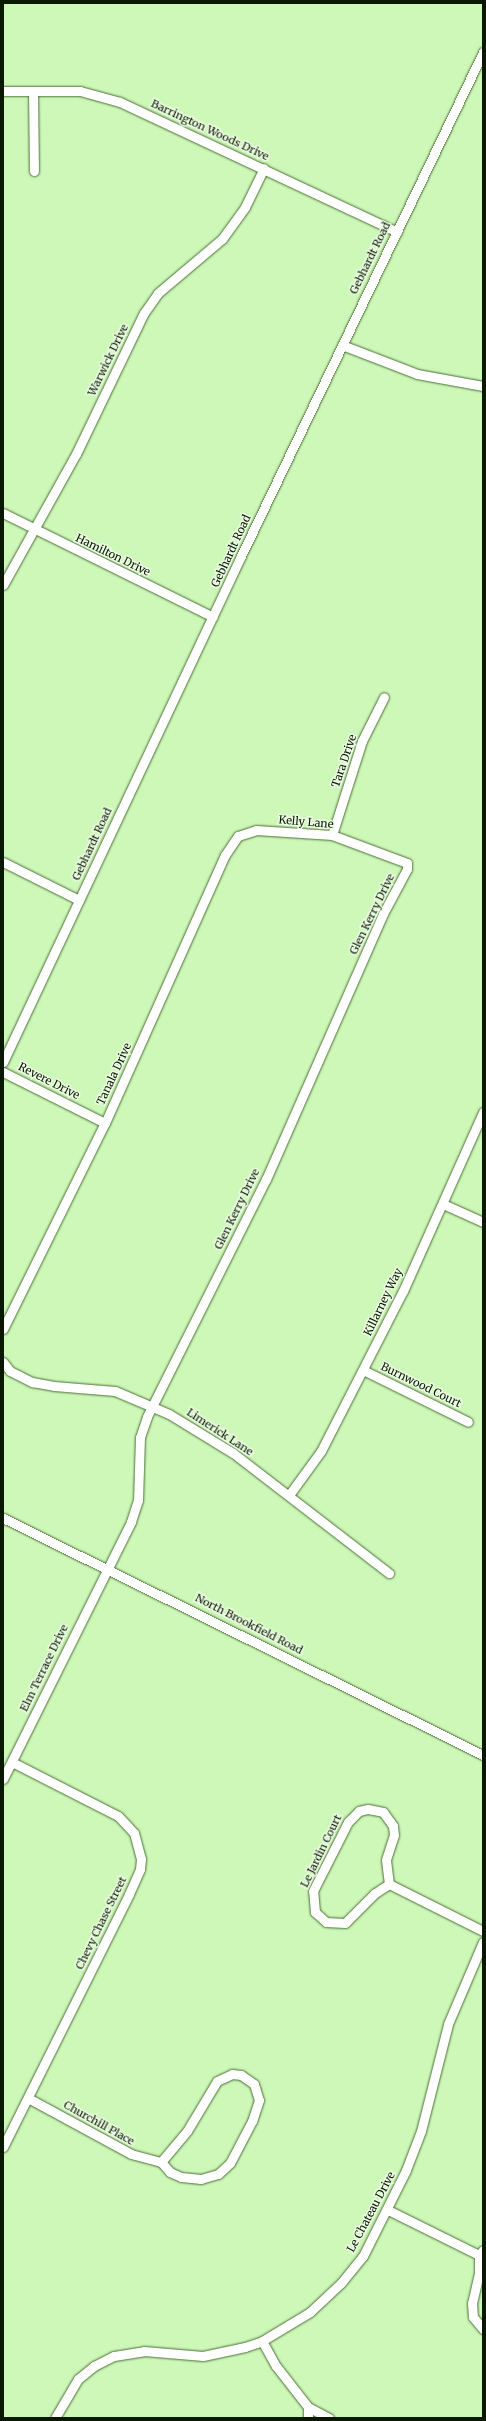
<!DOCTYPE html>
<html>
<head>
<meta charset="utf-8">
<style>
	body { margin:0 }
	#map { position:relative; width:486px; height:2421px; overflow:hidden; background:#cef8b8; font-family:Merriweather,serif }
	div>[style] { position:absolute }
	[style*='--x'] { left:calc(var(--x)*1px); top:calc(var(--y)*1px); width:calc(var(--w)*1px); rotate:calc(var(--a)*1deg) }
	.roads { filter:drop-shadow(0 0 1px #4b6f36) drop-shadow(0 0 1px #4b6f36) }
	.minor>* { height:9px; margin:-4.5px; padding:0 4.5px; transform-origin:4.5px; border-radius:4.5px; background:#fff }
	span { translate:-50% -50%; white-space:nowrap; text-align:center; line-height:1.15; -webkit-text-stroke:3px #ebfce3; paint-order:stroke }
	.street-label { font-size:11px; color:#0a1803 }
	.frame { position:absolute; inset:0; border:4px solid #0a1803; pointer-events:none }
</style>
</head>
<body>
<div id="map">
	<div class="roads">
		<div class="minor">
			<i style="--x:3;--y:91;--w:77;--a:0"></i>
			<i style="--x:80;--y:91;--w:41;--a:15.4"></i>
			<i style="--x:120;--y:102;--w:306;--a:25.1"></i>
			<i style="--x:33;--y:91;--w:80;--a:89.3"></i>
			<i style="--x:342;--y:345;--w:80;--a:21.1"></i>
			<i style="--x:417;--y:374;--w:67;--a:10.3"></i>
			<i style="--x:3;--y:513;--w:234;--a:26.3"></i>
			<i style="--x:3;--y:585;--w:150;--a:-60.9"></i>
			<i style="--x:76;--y:454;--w:157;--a:-64.3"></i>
			<i style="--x:144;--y:313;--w:24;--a:-55"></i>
			<i style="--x:158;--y:293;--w:84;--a:-40.2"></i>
			<i style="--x:222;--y:239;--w:39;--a:-54"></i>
			<i style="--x:245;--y:207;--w:43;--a:-64"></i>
			<i style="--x:332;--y:835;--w:99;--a:-72.3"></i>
			<i style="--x:362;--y:741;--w:49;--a:-63.4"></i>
			<i style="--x:3;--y:862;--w:85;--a:26.6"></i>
			<i style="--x:3;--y:1062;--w:559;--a:-64.81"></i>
			<i style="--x:241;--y:556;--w:559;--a:-64.35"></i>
			<i style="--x:3;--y:1072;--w:114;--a:26.6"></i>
			<i style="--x:443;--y:1204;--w:44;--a:24.2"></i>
			<i style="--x:3;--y:1329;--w:230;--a:-63.7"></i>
			<i style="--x:105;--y:1123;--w:294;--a:-65.9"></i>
			<i style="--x:225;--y:855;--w:23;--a:-56"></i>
			<i style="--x:238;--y:836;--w:19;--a:-18"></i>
			<i style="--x:256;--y:830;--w:76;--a:3.8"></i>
			<i style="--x:332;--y:835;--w:80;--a:20.5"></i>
			<i style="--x:407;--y:863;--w:6;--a:90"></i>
			<i style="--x:407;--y:869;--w:51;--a:118.1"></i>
			<i style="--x:383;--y:914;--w:290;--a:113.8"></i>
			<i style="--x:266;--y:1179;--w:266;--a:116.6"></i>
			<i style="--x:147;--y:1417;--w:21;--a:109"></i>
			<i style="--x:140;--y:1437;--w:63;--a:91.8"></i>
			<i style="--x:138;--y:1500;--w:23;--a:108"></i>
			<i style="--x:131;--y:1522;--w:287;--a:116.5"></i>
			<i style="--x:3;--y:1362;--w:11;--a:52"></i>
			<i style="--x:10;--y:1371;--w:25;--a:27"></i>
			<i style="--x:32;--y:1382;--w:22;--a:10"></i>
			<i style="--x:54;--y:1386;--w:61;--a:4.7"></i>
			<i style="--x:115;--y:1391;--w:59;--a:23.1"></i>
			<i style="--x:169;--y:1414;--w:75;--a:31.4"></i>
			<i style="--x:233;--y:1453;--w:197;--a:37.6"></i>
			<i style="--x:363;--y:1370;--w:117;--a:26.3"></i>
			<i style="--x:289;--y:1495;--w:54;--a:-54"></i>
			<i style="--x:321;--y:1451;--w:180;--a:-62.9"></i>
			<i style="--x:403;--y:1291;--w:196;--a:-65.9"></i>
			<i style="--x:3;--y:1518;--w:535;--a:26.28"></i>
			<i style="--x:368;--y:1809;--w:15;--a:11"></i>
			<i style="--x:383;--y:1812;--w:17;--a:54"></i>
			<i style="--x:393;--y:1826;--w:9;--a:84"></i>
			<i style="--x:394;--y:1835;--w:26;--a:108"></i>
			<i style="--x:386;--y:1860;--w:24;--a:83"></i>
			<i style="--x:389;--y:1884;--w:17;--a:147"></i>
			<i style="--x:375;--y:1893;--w:42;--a:135"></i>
			<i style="--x:345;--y:1923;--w:19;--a:-177"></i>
			<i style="--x:326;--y:1922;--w:15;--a:-138"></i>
			<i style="--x:315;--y:1912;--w:21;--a:-95"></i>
			<i style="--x:313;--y:1891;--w:77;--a:-63.1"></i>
			<i style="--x:348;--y:1822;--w:16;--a:-45"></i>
			<i style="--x:359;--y:1811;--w:9;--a:-13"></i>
			<i style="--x:389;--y:1884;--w:105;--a:26.6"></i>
			<i style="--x:232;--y:2074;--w:9;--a:6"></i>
			<i style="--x:241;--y:2075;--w:16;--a:35"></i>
			<i style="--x:254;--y:2084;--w:17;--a:73"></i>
			<i style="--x:259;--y:2100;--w:22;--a:108"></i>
			<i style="--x:252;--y:2121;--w:47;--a:117.6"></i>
			<i style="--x:230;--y:2163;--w:16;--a:137"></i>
			<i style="--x:218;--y:2174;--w:18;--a:164"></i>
			<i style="--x:201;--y:2179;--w:20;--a:-174"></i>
			<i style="--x:181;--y:2177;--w:12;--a:-156"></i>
			<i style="--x:170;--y:2172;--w:13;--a:-132"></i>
			<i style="--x:161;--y:2162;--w:40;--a:-50"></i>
			<i style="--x:187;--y:2131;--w:58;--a:-59"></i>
			<i style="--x:217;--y:2081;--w:17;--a:-25"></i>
			<i style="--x:28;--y:2098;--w:117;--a:28.5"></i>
			<i style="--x:131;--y:2154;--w:31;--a:15"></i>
			<i style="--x:3;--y:2147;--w:283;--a:-63.5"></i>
			<i style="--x:129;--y:1894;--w:27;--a:-66"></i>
			<i style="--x:140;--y:1869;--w:10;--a:-84"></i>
			<i style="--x:141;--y:1859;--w:27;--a:-105"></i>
			<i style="--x:134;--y:1833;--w:23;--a:-133"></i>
			<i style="--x:118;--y:1816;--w:119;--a:-153"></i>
			<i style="--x:388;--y:2210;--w:102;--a:26.3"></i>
			<i style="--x:483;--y:2250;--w:6;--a:129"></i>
			<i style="--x:479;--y:2255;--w:18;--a:90"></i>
			<i style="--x:479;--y:2273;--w:31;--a:103"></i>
			<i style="--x:472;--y:2303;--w:14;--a:86"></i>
			<i style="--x:473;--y:2317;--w:16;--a:50"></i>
			<i style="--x:262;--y:2341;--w:29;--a:61"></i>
			<i style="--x:276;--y:2366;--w:52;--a:52"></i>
			<i style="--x:308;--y:2407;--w:24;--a:28"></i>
			<i style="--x:55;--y:2418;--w:45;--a:-59.5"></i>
			<i style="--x:78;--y:2379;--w:21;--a:-39"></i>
			<i style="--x:94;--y:2366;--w:22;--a:-27"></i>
			<i style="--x:114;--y:2356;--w:30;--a:-9"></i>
			<i style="--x:144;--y:2351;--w:59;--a:4.8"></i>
			<i style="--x:203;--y:2356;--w:43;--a:-12.1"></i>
			<i style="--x:245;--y:2347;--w:18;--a:-19"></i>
			<i style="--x:262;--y:2341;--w:56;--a:-31.1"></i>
			<i style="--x:310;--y:2312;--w:42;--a:-43.1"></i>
			<i style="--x:341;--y:2283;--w:35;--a:-51"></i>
			<i style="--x:363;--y:2256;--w:96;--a:-63.4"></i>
			<i style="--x:406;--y:2170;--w:42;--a:-69"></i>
			<i style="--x:421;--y:2131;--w:110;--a:-75.8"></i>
			<i style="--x:448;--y:2024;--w:89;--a:-66.9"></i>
			<i style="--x:308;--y:2418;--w:11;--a:-90"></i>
		</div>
	</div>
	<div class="street-label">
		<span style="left:210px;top:130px;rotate:25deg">Barrington Woods Drive</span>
		<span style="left:370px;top:258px;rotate:-64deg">Gebhardt Road</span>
		<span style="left:108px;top:360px;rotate:-64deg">Warwick Drive</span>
		<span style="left:231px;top:551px;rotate:-65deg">Gebhardt Road</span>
		<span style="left:113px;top:555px;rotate:26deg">Hamilton Drive</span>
		<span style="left:344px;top:761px;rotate:-71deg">Tara Drive</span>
		<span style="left:306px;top:822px;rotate:5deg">Kelly Lane</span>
		<span style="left:92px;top:844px;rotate:-65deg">Gebhardt Road</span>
		<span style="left:372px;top:914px;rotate:-64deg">Glen Kerry Drive</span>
		<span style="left:114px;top:1074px;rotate:-65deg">Tanala Drive</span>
		<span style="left:49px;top:1081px;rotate:27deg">Revere Drive</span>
		<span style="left:237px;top:1209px;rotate:-64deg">Glen Kerry Drive</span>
		<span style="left:383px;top:1302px;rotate:-64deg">Killarney Way</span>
		<span style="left:421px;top:1385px;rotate:26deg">Burnwood Court</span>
		<span style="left:220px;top:1432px;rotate:33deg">Limerick Lane</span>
		<span style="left:249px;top:1624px;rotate:27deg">North Brookfield Road</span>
		<span style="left:44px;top:1668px;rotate:-64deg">Elm Terrace Drive</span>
		<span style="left:321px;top:1851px;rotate:-64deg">Le Jardin Court</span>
		<span style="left:101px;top:1923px;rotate:-64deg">Chevy Chase Street</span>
		<span style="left:99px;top:2123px;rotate:29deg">Churchill Place</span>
		<span style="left:371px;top:2212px;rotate:-62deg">Le Chateau Drive</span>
	</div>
	<div class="frame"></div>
</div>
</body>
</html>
